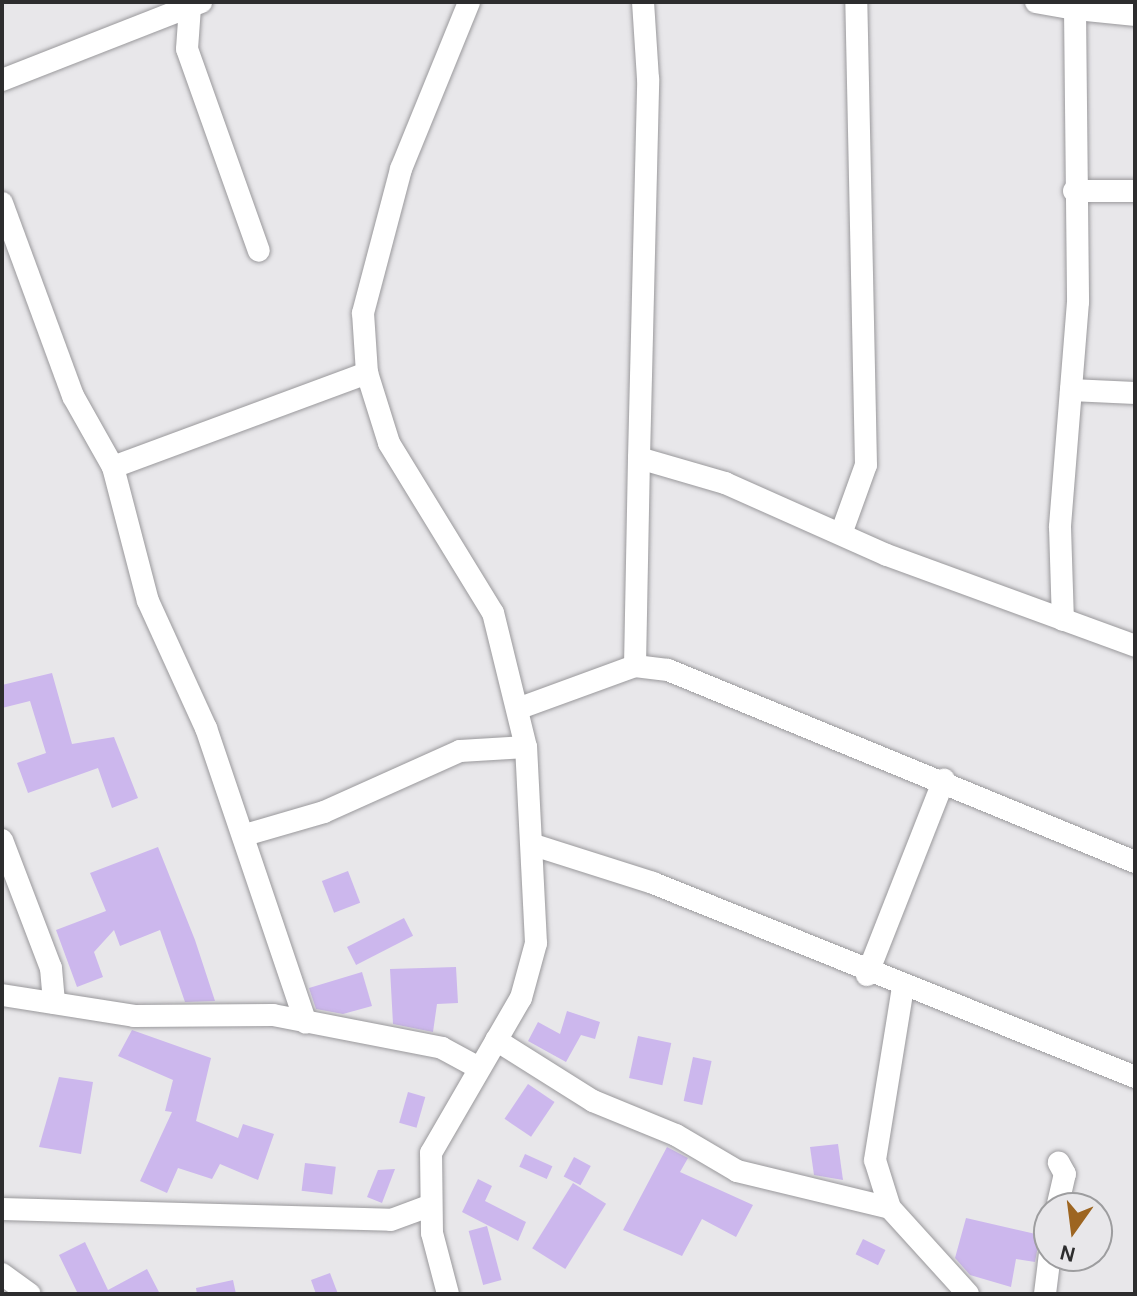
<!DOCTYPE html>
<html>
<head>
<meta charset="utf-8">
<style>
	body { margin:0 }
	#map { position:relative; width:1137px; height:1296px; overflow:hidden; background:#e8e7ea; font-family:Karla,sans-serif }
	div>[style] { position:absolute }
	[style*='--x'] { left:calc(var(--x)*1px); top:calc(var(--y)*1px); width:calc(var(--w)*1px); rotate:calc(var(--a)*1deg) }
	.building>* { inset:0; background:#ccb7ed; transform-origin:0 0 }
	.roads { filter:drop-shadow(0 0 2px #9a999c) drop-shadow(0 0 2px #9a999c) }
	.minor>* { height:22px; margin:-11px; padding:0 11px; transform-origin:11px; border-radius:11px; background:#fff }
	span { translate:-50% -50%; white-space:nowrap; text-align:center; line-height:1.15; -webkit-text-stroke:8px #e8e7ea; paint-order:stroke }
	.frame { position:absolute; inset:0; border:4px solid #2d2d2e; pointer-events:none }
	.north { position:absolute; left:1033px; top:1192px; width:80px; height:80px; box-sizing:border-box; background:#e8e7ea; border:2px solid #9d9d9f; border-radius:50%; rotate:194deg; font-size:22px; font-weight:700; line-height:32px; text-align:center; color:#2d2d2e }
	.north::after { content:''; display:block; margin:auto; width:28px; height:36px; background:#9d6521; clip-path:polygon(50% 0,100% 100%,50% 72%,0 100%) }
</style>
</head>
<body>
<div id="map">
	<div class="building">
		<i style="clip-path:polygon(52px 673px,72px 744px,114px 737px,138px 798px,112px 808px,98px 768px,28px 793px,17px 763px,46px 753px,30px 701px,2px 708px,2px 685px)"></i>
		<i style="clip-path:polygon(158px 847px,195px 940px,215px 1001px,185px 1002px,160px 930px,120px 946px,114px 930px,94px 952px,103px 977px,77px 987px,56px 930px,106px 911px,90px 873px)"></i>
		<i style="left:348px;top:871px;width:34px;height:28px;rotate:69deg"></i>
		<i style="left:404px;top:918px;width:20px;height:64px;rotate:63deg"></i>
		<i style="clip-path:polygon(456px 967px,458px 1003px,437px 1004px,433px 1032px,393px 1024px,390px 969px)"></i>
		<i style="clip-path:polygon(362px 972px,372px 1006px,343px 1014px,316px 1009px,309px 988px)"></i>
		<i style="clip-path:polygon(567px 1011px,600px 1022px,595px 1039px,581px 1035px,566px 1062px,528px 1041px,538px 1022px,560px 1034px)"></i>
		<i style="clip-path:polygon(132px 1030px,211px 1058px,196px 1121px,238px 1138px,243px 1124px,274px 1134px,258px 1180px,220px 1164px,212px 1179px,178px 1168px,167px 1193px,140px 1181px,172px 1112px,165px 1111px,173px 1080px,118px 1056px)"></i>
		<i style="left:638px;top:1036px;width:34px;height:43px;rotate:12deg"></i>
		<i style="left:693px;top:1057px;width:19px;height:45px;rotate:12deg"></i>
		<i style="clip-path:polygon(59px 1077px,93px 1082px,81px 1154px,39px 1147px)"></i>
		<i style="left:528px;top:1084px;width:32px;height:42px;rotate:34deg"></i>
		<i style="left:408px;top:1092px;width:18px;height:32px;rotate:16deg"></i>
		<i style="clip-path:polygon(838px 1144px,843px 1180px,814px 1175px,810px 1147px)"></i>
		<i style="clip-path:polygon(667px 1147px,688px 1158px,680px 1172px,753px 1205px,736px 1237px,702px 1219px,682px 1256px,623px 1230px)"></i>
		<i style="left:525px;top:1154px;width:30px;height:14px;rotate:24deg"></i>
		<i style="left:574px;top:1157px;width:19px;height:22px;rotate:28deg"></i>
		<i style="left:305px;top:1163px;width:31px;height:28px;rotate:7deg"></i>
		<i style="clip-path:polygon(395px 1169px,382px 1203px,367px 1197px,378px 1170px)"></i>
		<i style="clip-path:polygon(478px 1179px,492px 1186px,485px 1201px,526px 1222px,518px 1241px,462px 1212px)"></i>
		<i style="left:573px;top:1183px;width:39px;height:77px;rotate:32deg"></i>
		<i style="clip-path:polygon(966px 1218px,1040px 1235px,1035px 1262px,1016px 1259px,1011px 1287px,970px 1275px,955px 1258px)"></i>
		<i style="left:487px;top:1226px;width:56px;height:19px;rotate:75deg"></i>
		<i style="left:863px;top:1239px;width:25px;height:17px;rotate:26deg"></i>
		<i style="clip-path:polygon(85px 1242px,108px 1290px,147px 1269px,160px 1294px,78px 1294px,59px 1255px)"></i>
		<i style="clip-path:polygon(330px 1273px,338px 1294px,316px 1294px,311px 1280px)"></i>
		<i style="clip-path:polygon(233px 1280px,236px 1294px,197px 1294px,196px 1288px)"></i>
	</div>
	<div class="roads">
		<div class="minor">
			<i style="--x:1036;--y:2;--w:40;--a:10"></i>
			<i style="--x:1075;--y:9;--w:293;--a:89.4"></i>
			<i style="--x:1078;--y:302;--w:226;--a:94.6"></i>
			<i style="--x:1060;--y:527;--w:93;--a:88.2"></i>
			<i style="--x:190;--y:7;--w:42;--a:94.1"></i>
			<i style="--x:187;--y:49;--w:214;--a:70.4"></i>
			<i style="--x:1075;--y:9;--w:60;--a:5.7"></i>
			<i style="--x:2;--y:80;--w:214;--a:-21.4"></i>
			<i style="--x:1074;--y:191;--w:61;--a:0"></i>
			<i style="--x:2;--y:203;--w:206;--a:69.8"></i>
			<i style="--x:73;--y:396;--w:81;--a:60.6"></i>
			<i style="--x:113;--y:467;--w:138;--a:75.4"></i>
			<i style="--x:148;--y:601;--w:140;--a:65.5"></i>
			<i style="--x:206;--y:728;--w:311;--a:71.3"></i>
			<i style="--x:1071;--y:390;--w:64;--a:2.7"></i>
			<i style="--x:639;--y:458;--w:379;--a:-88.6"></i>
			<i style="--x:648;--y:79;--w:77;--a:-93.7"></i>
			<i style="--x:113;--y:467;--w:271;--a:-20.3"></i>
			<i style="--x:841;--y:534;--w:73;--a:-70.1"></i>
			<i style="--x:866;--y:465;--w:463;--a:-91.2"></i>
			<i style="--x:635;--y:666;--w:208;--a:-88.9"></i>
			<i style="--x:639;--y:458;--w:90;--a:16.2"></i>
			<i style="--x:725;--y:483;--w:177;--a:24"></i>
			<i style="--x:887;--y:555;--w:264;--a:20.1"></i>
			<i style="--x:520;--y:708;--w:122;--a:-20.1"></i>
			<i style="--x:635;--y:666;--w:33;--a:7"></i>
			<i style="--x:668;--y:670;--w:505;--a:22.35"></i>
			<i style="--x:245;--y:835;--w:82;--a:-16.2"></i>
			<i style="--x:324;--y:812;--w:149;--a:-24.2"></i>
			<i style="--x:460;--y:751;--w:66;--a:-3.5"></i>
			<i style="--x:2;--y:840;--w:137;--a:69.1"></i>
			<i style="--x:51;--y:968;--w:35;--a:85"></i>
			<i style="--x:534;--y:845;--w:125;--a:17.7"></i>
			<i style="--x:653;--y:883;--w:520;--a:21.92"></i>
			<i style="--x:867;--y:975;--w:210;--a:-68.5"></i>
			<i style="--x:2;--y:995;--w:134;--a:9"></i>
			<i style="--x:134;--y:1016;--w:139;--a:-0.4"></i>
			<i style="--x:273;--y:1015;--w:172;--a:11"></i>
			<i style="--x:442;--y:1048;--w:42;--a:28.4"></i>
			<i style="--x:496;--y:1040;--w:115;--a:32.2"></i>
			<i style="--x:593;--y:1101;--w:90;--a:22.3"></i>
			<i style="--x:676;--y:1135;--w:71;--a:30.5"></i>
			<i style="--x:737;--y:1171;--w:157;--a:13.6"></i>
			<i style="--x:890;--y:1208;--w:116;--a:47.8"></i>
			<i style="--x:890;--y:1208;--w:50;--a:-107.4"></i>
			<i style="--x:875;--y:1160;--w:174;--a:-80.8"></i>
			<i style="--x:1057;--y:1208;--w:35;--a:-77"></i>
			<i style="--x:1065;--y:1174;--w:13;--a:-119"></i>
			<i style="--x:2;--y:1209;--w:389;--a:1.6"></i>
			<i style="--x:391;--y:1220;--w:40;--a:-20.2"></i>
			<i style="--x:2;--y:1274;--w:34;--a:36"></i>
			<i style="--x:448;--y:1294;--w:63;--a:-104.7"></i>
			<i style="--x:432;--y:1233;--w:80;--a:-90.7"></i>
			<i style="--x:431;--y:1153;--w:179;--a:-59.9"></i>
			<i style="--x:521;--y:998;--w:57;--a:-74.7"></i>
			<i style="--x:536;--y:943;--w:196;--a:-92.9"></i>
			<i style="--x:526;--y:747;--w:138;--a:-103.8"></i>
			<i style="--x:493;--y:613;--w:199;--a:-121.5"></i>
			<i style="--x:389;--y:443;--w:73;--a:-107.4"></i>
			<i style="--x:367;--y:373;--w:60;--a:-93.8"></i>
			<i style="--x:363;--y:313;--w:149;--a:-75.2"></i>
			<i style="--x:401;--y:169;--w:180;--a:-67.8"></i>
			<i style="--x:1045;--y:1294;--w:38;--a:-83"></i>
		</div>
	</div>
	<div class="frame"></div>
	<div class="north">N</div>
</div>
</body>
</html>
